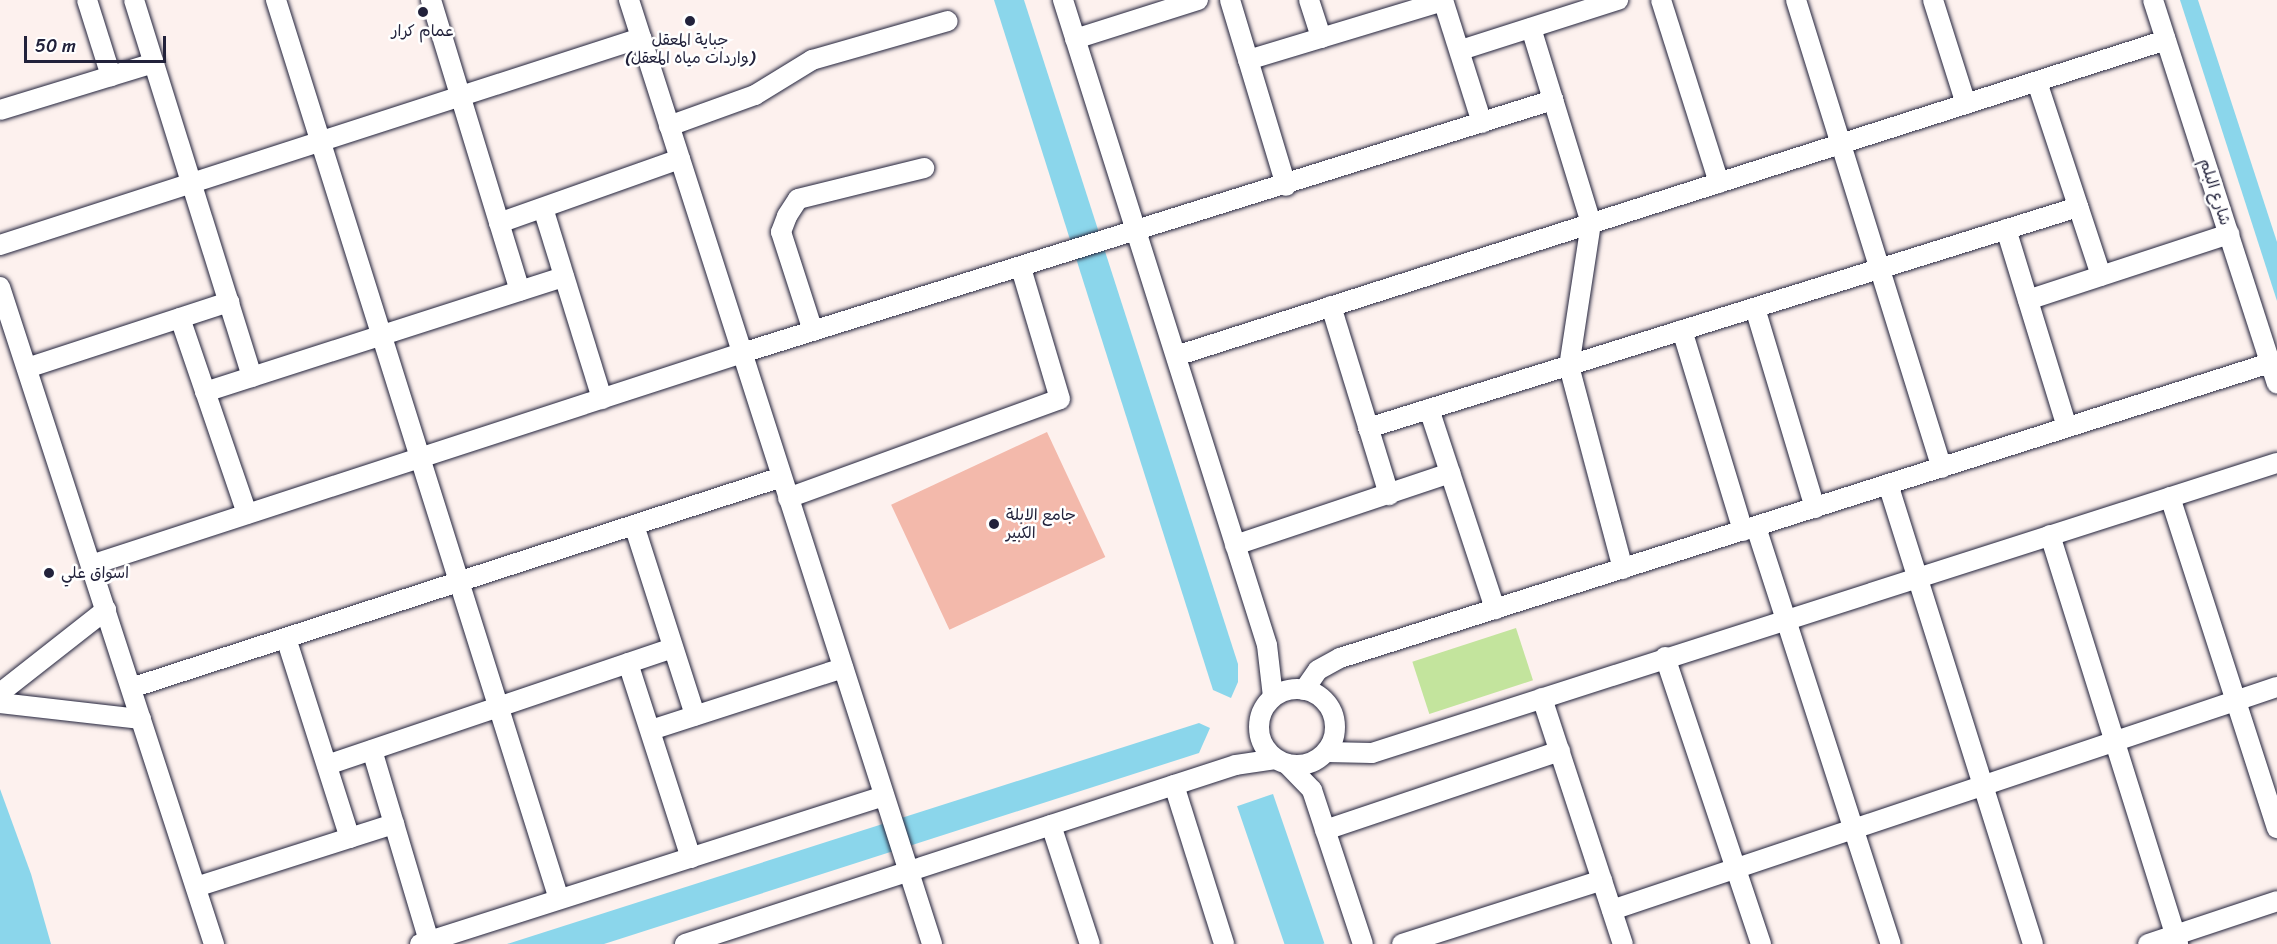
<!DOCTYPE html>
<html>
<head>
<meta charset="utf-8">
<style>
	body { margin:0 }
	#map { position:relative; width:2277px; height:944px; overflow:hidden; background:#fdf1ee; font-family:Sriracha,"Playpen Sans Arabic",sans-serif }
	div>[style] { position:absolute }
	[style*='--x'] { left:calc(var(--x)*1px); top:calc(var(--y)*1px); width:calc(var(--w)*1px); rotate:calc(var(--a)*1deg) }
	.green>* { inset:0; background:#c3e49d; transform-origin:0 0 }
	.water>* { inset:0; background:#8bd6eb; transform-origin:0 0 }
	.building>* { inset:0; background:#f3b9ab; transform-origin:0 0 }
	.roads { filter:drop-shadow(0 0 2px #22223b) drop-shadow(0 0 2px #22223b) }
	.minor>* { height:20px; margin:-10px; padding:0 10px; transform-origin:10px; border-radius:10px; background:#fff }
	.minor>.ring { margin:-10px; padding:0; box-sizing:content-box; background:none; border:20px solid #fff; border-radius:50% }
	.dots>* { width:16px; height:16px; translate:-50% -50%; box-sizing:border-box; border:3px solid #fff; border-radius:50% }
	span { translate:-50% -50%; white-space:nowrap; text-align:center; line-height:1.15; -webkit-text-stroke:5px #fff; paint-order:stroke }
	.poi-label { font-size:16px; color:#22223b }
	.left { translate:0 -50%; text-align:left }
	.street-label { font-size:16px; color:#22223b }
	.scale { position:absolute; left:24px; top:36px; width:142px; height:27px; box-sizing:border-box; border:3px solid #22223b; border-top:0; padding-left:8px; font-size:18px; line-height:21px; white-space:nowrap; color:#22223b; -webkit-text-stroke:4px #fff; paint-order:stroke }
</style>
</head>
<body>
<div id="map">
	<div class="green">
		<i style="left:1516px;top:628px;width:55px;height:109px;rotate:72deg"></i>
	</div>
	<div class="water">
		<i style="clip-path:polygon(994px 0,1024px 0,1238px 664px,1238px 682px,1231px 698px,1213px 690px)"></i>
		<i style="clip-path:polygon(2180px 0,2198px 0,2277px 242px,2277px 301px)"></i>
		<i style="clip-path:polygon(1199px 723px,1210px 728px,1199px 753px,604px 944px,507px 944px)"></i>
		<i style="clip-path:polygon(0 789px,31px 874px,51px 944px,0 944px)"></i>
		<i style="left:1273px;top:794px;width:158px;height:38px;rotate:71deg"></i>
	</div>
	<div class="building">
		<i style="left:1047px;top:432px;width:138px;height:172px;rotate:65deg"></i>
	</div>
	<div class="roads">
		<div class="minor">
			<i style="--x:87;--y:0;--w:80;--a:72.5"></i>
			<i style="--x:134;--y:0;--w:395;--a:72.6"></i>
			<i style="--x:276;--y:0;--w:942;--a:72.53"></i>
			<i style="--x:431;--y:0;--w:304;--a:73"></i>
			<i style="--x:629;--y:0;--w:991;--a:72.2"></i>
			<i style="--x:1063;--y:0;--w:676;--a:72.45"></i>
			<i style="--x:1267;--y:645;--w:52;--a:83.4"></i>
			<i style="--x:1230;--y:0;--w:194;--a:73.2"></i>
			<i style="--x:1309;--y:0;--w:40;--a:72"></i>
			<i style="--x:1443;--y:0;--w:129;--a:72.4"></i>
			<i style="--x:1661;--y:0;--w:192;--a:72.4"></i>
			<i style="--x:1796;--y:0;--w:490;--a:72.7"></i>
			<i style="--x:1933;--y:0;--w:109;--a:72.4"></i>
			<i style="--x:2153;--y:0;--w:403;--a:72.1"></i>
			<i style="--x:1531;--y:28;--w:204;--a:72.9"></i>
			<i style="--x:1591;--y:223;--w:145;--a:98.7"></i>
			<i style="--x:1569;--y:366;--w:210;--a:75.1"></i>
			<i style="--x:1075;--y:39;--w:129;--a:-17.6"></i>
			<i style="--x:1461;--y:50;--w:165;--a:-17.7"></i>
			<i style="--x:1248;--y:60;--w:204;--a:-16.8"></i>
			<i style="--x:2037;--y:82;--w:204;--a:71.7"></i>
			<i style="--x:0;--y:110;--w:161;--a:-17"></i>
			<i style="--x:669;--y:126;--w:91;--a:-19.8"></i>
			<i style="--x:755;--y:95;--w:67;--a:-31.6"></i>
			<i style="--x:812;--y:60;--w:141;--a:-16"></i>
			<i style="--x:543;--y:208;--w:200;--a:72.8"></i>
			<i style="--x:499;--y:223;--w:192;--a:-19.5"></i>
			<i style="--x:2006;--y:229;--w:207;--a:72.9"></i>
			<i style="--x:0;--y:245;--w:674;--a:-17.9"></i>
			<i style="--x:0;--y:287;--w:691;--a:71.96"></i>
			<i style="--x:2028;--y:300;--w:212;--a:-18.2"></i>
			<i style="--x:1331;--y:306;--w:198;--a:72.9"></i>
			<i style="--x:1755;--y:308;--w:209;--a:73.3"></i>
			<i style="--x:180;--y:318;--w:207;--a:71.1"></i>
			<i style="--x:1682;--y:330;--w:210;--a:73.1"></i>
			<i style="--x:813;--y:331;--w:104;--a:-107.9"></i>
			<i style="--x:781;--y:232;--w:17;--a:-69"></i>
			<i style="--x:787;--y:216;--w:20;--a:-57"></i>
			<i style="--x:798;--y:199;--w:130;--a:-13.8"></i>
			<i style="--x:1176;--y:356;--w:1039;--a:-17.7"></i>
			<i style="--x:27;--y:368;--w:213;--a:-18.1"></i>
			<i style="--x:205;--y:392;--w:377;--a:-17.8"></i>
			<i style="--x:1429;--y:409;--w:211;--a:71.7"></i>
			<i style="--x:1368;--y:428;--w:744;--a:-17.29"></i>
			<i style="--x:1888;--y:484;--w:482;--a:72.5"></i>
			<i style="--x:2170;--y:497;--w:348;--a:72.1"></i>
			<i style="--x:788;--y:498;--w:289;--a:-20"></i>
			<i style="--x:1060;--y:399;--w:137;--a:-106.6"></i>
			<i style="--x:634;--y:525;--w:200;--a:72.2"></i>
			<i style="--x:1756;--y:527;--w:438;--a:72.1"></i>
			<i style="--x:2050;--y:535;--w:429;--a:72.6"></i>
			<i style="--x:1235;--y:545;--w:227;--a:-18.5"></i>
			<i style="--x:91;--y:565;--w:685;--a:-18.04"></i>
			<i style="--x:742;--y:353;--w:850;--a:-17.33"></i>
			<i style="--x:286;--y:638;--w:210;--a:72.3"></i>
			<i style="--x:1665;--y:657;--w:303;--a:71.5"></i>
			<i style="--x:628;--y:663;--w:205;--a:72.1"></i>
			<i style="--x:131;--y:688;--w:684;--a:-17.96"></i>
			<i class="ring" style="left:1259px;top:689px;width:56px;height:56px"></i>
			<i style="--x:1304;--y:690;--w:24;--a:-55"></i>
			<i style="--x:1318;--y:670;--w:25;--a:-29"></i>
			<i style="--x:1340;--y:658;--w:976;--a:-17.6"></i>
			<i style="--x:0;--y:693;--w:135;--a:-38.1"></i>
			<i style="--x:1542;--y:698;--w:259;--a:71.8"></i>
			<i style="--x:0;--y:703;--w:142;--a:6.5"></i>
			<i style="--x:651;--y:730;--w:202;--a:-17.9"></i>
			<i style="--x:372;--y:750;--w:199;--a:73.4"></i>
			<i style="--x:1326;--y:752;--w:46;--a:1.2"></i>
			<i style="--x:1372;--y:753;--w:950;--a:-17.77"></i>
			<i style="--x:1287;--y:764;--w:36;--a:46"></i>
			<i style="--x:1312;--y:790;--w:162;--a:71.7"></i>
			<i style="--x:327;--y:765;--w:365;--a:-18.7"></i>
			<i style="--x:1174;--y:785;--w:167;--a:72.5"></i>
			<i style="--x:1051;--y:825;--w:125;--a:71.9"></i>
			<i style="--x:1325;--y:830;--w:248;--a:-18.6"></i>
			<i style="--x:196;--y:887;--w:208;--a:-17.7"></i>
			<i style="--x:1612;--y:910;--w:701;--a:-18.54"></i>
			<i style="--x:420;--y:944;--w:487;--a:-17.7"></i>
			<i style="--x:685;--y:944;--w:579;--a:-18"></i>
			<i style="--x:1236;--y:765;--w:40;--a:-8.5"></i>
			<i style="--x:1402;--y:944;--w:210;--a:-17.7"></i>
			<i style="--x:2148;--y:944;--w:136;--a:-18.4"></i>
		</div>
	</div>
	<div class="dots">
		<i style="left:423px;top:12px;background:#22223b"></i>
		<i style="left:690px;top:21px;background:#22223b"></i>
		<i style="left:994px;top:524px;background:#22223b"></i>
		<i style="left:49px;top:573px;background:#22223b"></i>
	</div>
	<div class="poi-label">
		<span style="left:423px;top:31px">عمام كرار</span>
		<span style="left:690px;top:49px">جباية المعقل<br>(واردات مياه المعقل)</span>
		<span class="left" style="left:1006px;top:524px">جامع الابلة<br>الكبير</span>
		<span class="left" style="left:61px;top:573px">اسواق علي</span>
	</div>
	<div class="street-label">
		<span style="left:2215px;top:192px;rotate:72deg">شارع البلم</span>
	</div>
	<div class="scale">50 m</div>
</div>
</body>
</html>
